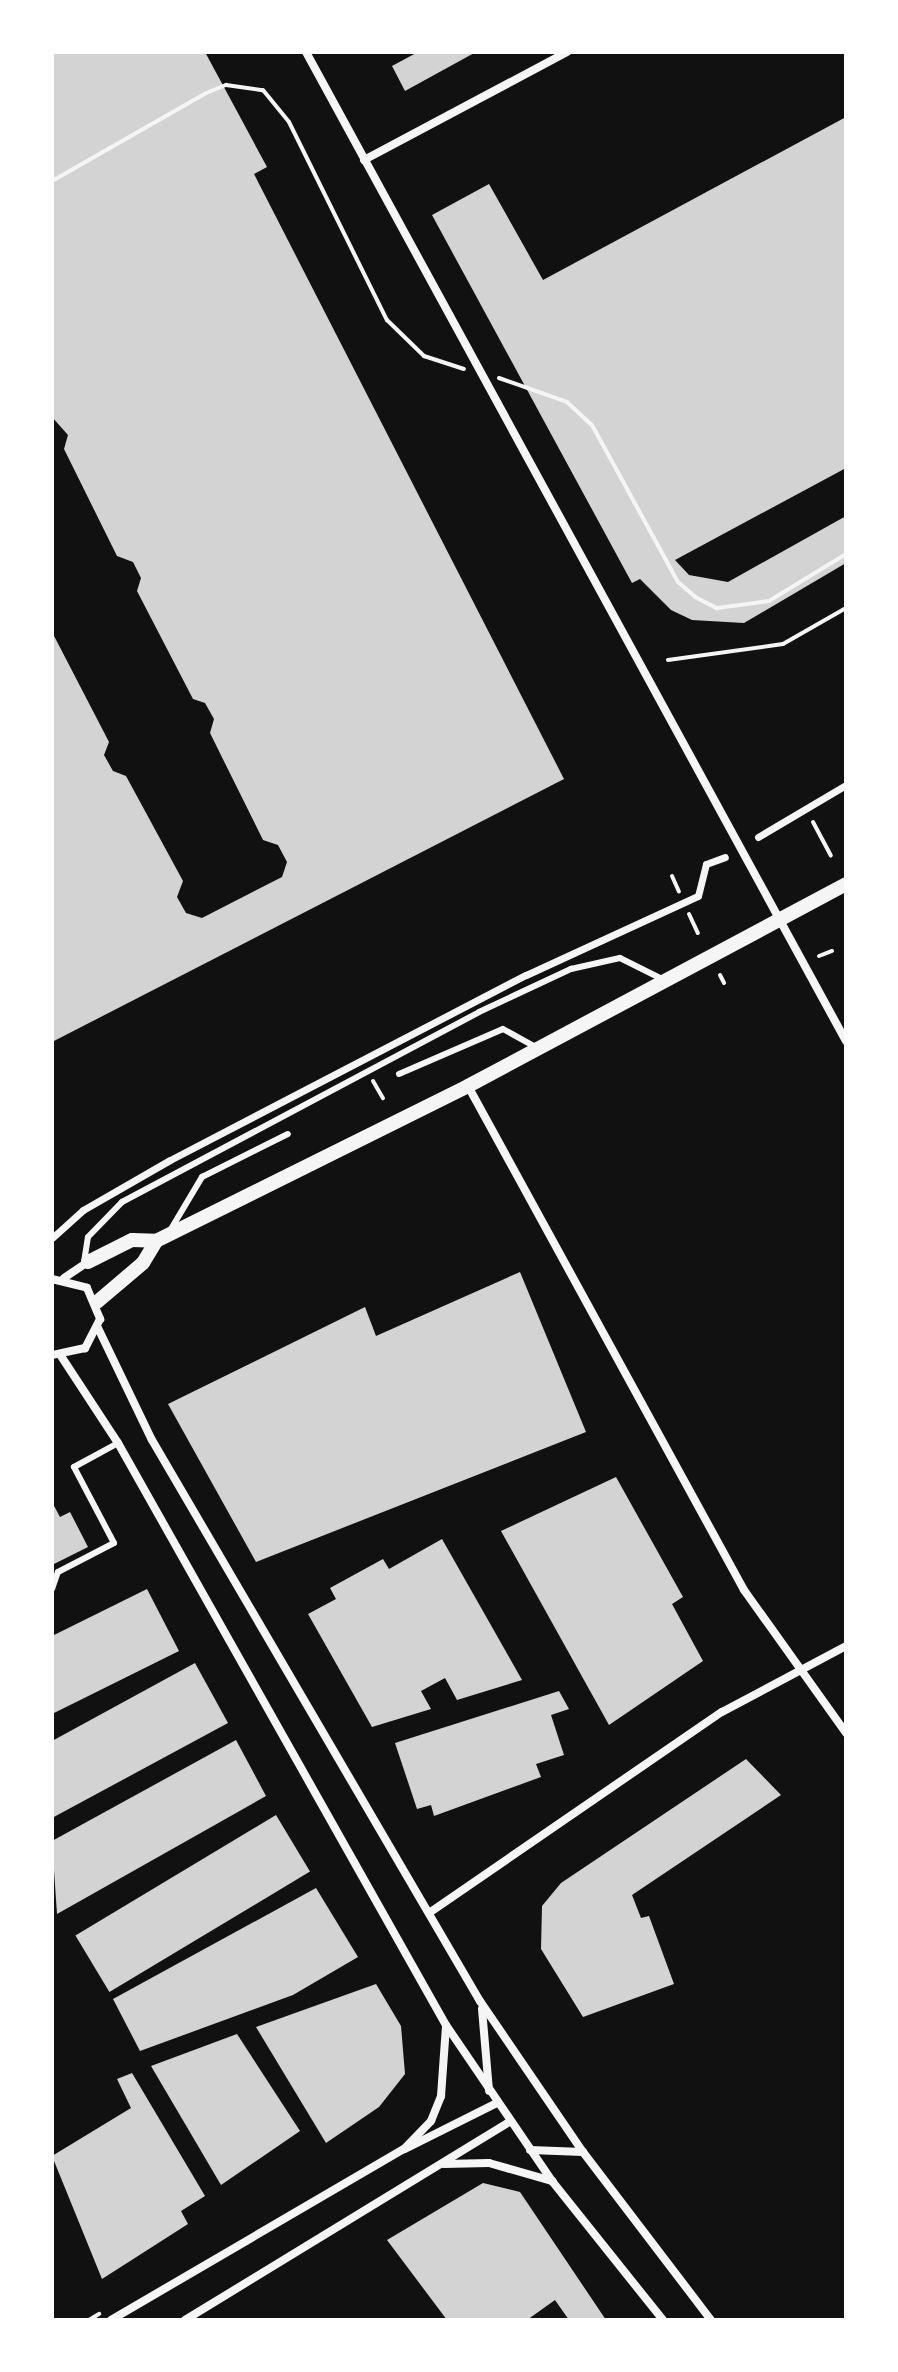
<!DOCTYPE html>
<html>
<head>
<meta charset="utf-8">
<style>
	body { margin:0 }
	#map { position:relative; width:898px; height:2372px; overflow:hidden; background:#111; font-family:"Space Grotesk",sans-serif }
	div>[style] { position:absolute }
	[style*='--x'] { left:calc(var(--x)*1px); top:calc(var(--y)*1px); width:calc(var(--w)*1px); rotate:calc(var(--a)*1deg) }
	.building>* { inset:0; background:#d3d3d3; transform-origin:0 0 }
	.path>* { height:4px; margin:-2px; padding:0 2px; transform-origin:2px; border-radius:2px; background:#f5f5f5 }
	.service>* { height:6px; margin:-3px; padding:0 3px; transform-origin:3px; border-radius:3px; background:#f5f5f5 }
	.pedestrian>* { height:7px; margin:-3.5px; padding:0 3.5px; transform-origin:3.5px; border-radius:3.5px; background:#f5f5f5 }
	.minor>* { height:8px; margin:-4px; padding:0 4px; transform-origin:4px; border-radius:4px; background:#f5f5f5 }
	.tertiary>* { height:14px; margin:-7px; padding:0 7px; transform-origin:7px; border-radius:7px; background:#f5f5f5 }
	span { translate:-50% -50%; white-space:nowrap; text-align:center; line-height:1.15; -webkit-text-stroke:8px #fff; paint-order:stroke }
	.frame { position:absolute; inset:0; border:54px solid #fff; pointer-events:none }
</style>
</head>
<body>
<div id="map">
	<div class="building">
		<i style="clip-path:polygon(52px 52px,205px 52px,267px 167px,254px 174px,564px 779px,52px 1042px,52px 632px,109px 742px,104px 755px,113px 771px,126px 776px,183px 881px,177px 897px,186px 913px,202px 918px,282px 877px,287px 862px,278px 845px,263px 840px,210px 733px,214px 719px,205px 703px,193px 699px,137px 591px,141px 578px,133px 562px,117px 556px,64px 449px,68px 435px,52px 417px)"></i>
		<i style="clip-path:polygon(418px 52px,476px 52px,405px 91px,392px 66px)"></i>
		<i style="clip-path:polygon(846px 117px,846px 468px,675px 560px,689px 575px,728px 582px,846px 516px,846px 563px,744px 623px,692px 620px,671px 610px,640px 579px,632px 583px,432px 215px,489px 184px,543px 280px)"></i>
		<i style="clip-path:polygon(520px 1272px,586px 1432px,256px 1562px,168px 1404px,365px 1307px,376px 1336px)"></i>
		<i style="clip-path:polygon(616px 1477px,683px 1597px,672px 1604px,703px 1661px,609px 1725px,501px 1531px)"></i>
		<i style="clip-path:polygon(52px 1502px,60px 1517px,70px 1512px,88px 1547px,52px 1565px)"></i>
		<i style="clip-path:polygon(442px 1539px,522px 1680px,457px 1700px,445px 1678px,421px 1691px,431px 1709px,372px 1727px,308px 1614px,336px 1599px,330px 1588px,383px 1559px,389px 1569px)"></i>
		<i style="clip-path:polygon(147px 1589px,179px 1651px,52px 1714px,52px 1636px)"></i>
		<i style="clip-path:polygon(195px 1663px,228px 1723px,52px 1818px,52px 1741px)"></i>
		<i style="clip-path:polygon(559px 1691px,569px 1709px,551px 1715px,564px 1755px,536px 1764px,541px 1777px,434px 1816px,431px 1805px,417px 1809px,395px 1743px)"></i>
		<i style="clip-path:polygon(236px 1740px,266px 1796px,57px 1914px,52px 1841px)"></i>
		<i style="clip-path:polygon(746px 1759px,781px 1795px,632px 1895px,641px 1918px,649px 1916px,674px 1984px,583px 2017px,541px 1949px,542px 1906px,561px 1883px)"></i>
		<i style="left:276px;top:1815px;width:66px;height:234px;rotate:59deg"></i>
		<i style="clip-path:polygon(316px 1888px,358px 1957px,293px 1995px,140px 2051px,113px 1999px)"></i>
		<i style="clip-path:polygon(376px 1984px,401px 2026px,405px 2074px,379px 2107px,326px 2143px,256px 2027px)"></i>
		<i style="clip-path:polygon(237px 2034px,300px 2131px,221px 2185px,151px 2066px)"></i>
		<i style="clip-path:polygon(132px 2073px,205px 2196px,181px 2211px,188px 2224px,102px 2279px,52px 2156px,131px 2108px,117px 2079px)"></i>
		<i style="clip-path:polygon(483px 2183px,520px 2192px,606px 2320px,569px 2320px,555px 2300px,527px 2320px,447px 2320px,387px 2240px)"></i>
	</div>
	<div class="path">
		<i style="--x:52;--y:181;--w:177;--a:-29.7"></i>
		<i style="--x:206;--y:93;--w:22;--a:-22"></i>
		<i style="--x:226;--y:85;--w:37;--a:8"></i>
		<i style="--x:263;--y:90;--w:41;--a:50.9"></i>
		<i style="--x:289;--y:122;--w:221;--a:63.7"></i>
		<i style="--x:387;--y:320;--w:52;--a:44.2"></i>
		<i style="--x:424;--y:356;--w:42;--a:18"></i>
		<i style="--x:499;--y:378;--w:72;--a:19.4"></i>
		<i style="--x:567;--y:402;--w:34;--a:43"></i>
		<i style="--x:592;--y:425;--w:179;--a:61.3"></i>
		<i style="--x:678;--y:582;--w:23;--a:41"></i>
		<i style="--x:695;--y:597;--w:25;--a:27"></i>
		<i style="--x:717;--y:608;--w:52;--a:-7.7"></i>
		<i style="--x:769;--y:601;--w:90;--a:-31.4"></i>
		<i style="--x:668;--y:660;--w:116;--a:-7.9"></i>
		<i style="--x:783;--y:644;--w:73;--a:-29.7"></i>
		<i style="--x:813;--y:822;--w:38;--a:62"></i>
		<i style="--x:672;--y:876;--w:17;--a:66"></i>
		<i style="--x:689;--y:914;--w:21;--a:65"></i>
		<i style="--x:819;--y:956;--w:14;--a:-21"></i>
		<i style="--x:720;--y:975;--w:9;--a:63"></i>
		<i style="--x:373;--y:1081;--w:20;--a:60"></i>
		<i style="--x:89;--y:2320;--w:12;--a:-31"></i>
	</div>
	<div class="service">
		<i style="--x:399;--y:1074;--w:113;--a:-23.4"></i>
		<i style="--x:503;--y:1029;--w:37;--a:29"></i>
		<i style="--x:171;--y:1229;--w:61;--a:-59.2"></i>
		<i style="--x:202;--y:1177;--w:96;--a:-26.6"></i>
		<i style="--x:84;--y:1262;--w:25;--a:-81"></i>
		<i style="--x:88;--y:1237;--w:49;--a:-45.8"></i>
		<i style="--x:122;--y:1202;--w:404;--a:-28"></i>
		<i style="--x:479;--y:1012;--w:102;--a:-25.1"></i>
		<i style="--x:571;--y:969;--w:50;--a:-12.7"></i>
		<i style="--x:620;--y:958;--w:47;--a:26.6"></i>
		<i style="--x:52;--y:1589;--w:18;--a:-71"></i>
		<i style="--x:58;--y:1572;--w:63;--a:-27.4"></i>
		<i style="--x:114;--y:1543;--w:86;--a:-117.8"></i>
		<i style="--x:74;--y:1467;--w:50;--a:-28.6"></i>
	</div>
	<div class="pedestrian">
		<i style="--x:758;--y:837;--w:102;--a:-30.6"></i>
		<i style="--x:52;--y:1238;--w:42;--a:-42.1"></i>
		<i style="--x:83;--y:1210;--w:100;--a:-29.9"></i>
		<i style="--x:170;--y:1160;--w:401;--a:-27.5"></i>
		<i style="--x:526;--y:975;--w:189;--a:-24.7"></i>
		<i style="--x:698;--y:896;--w:33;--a:-76"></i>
		<i style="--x:706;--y:864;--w:20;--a:-20"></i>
	</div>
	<div class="minor">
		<i style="--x:306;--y:52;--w:1127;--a:61.37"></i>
		<i style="--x:364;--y:160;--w:230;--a:-28"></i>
		<i style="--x:468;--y:1086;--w:575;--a:61.29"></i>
		<i style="--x:744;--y:1590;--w:176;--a:54.5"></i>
		<i style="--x:64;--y:1278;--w:29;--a:-34"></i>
		<i style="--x:52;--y:1279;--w:36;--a:14"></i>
		<i style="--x:87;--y:1288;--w:34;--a:67"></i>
		<i style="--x:100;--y:1319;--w:33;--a:117"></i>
		<i style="--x:85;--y:1348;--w:34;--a:168"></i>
		<i style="--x:98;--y:1328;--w:124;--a:64.3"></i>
		<i style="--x:152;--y:1440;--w:650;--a:59.69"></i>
		<i style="--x:480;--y:2001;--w:183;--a:55.7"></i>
		<i style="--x:583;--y:2152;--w:211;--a:52.7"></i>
		<i style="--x:61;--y:1356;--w:104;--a:56.8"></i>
		<i style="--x:118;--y:1443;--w:668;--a:60.6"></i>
		<i style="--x:446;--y:2025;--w:189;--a:55.8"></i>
		<i style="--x:552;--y:2181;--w:178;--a:51.4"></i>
		<i style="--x:429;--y:1913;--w:355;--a:-34.5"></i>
		<i style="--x:722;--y:1712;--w:140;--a:-28"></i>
		<i style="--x:482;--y:2009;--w:82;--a:85.1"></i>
		<i style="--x:405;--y:2149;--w:103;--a:-26.6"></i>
		<i style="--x:530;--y:2150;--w:53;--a:2.2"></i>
		<i style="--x:444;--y:2164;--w:45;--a:-1.3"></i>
		<i style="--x:489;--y:2163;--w:66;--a:15.9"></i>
		<i style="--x:111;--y:2320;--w:339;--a:-30.3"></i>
		<i style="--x:404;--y:2149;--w:39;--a:-46"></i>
		<i style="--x:431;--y:2121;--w:27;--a:-68"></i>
		<i style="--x:441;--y:2096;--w:70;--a:-85.9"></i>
		<i style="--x:185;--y:2320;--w:381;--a:-31.4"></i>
	</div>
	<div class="tertiary">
		<i style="--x:88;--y:1262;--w:49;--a:-26.6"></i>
		<i style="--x:132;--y:1240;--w:24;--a:2"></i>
		<i style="--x:156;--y:1241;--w:348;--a:-26.4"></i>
		<i style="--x:468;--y:1086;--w:429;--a:-28.1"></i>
		<i style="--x:97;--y:1302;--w:60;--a:-40.3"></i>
		<i style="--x:143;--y:1263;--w:26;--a:-59"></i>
	</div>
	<div class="frame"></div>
</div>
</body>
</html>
